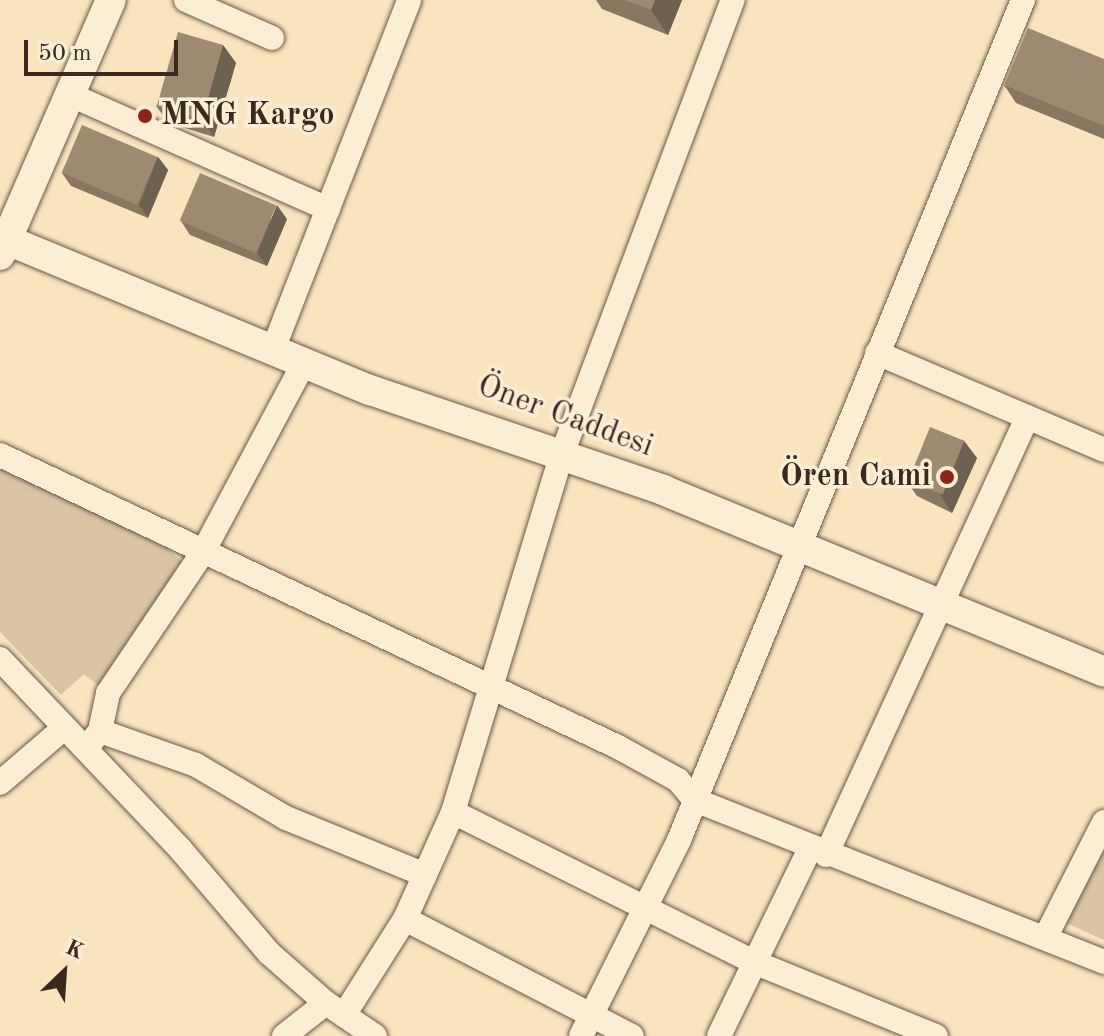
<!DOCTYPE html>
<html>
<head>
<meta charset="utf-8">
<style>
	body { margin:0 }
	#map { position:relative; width:1104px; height:1036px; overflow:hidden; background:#fae4be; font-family:"Old Standard TT",serif }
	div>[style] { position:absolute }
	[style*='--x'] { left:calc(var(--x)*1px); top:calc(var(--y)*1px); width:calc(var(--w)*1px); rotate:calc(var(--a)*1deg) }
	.green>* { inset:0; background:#dac4a3 }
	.roads { filter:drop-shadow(0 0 2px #6b5846) drop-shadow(0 0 2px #6b5846) }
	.minor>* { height:24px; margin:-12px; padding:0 12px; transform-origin:12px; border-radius:12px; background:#fcedd5 }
	.tertiary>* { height:30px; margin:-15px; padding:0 15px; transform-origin:15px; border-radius:15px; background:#fcedd5 }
	.wall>* { inset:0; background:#887761 }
	.shaded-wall>* { inset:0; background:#6f614f }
	.building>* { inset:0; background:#9e8a71; transform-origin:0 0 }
	.dots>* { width:22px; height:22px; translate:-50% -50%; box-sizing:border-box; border:4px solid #fcedd5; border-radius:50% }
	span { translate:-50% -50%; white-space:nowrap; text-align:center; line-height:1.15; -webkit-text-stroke:7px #fcedd5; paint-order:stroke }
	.poi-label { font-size:32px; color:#3b291e; font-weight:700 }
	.left { translate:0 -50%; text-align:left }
	.right { translate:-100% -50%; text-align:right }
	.street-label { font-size:32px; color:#3b291e }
	.north { position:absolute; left:24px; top:932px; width:80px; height:80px; -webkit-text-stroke:6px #fcedd5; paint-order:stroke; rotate:25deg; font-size:22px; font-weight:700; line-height:32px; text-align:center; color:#3b291e }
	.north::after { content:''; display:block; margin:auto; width:28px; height:36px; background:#3b291e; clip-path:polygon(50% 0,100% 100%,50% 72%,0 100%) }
	.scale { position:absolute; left:24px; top:40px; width:154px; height:36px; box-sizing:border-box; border:4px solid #3b291e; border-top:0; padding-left:10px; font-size:24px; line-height:28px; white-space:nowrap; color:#3b291e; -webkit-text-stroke:6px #fcedd5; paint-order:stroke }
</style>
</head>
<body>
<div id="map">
	<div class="green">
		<i style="clip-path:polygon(0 462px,167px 548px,182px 562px,179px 575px,104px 690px,84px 674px,61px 695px,0 632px)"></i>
		<i style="clip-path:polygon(1104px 834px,1104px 940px,1062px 921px)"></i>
	</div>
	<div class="roads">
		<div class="minor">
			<i style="--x:186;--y:0;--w:94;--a:23.8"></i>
			<i style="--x:73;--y:96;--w:279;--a:23.9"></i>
			<i style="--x:274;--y:347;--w:372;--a:-68.7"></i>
			<i style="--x:877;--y:353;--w:247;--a:23.1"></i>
			<i style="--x:0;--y:455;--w:684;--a:25.29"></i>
			<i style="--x:618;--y:747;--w:68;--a:28.8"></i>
			<i style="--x:678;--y:780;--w:26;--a:50"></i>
			<i style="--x:695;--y:800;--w:440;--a:21.6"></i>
			<i style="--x:0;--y:659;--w:263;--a:46.5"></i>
			<i style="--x:181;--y:850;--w:135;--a:49.5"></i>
			<i style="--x:269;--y:953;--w:76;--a:41.3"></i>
			<i style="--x:326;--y:1003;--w:59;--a:34"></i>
			<i style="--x:100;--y:731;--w:39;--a:-78"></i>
			<i style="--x:108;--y:693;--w:170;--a:-56"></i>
			<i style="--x:203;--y:552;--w:217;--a:-61.9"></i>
			<i style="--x:92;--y:741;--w:13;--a:-51"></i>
			<i style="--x:100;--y:731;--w:102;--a:19.5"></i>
			<i style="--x:196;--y:765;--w:104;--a:30.5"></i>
			<i style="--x:286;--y:818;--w:150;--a:22.3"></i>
			<i style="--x:0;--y:783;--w:83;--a:-40.6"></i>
			<i style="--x:453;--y:812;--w:339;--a:26.5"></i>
			<i style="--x:756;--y:963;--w:194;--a:22.1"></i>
			<i style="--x:826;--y:855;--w:482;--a:-65.3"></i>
			<i style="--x:405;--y:919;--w:255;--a:27.3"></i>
			<i style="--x:1046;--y:936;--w:128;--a:-63"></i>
			<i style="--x:344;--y:1015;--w:114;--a:-57.6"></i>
			<i style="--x:405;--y:919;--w:117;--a:-65.8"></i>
			<i style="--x:453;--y:812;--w:374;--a:-73.1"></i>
			<i style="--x:562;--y:454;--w:485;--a:-69.4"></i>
			<i style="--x:284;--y:1036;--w:53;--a:-38.2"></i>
			<i style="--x:581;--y:1036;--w:219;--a:-63.4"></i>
			<i style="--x:679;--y:840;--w:908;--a:-67.73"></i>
			<i style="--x:719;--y:1036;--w:208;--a:-64.1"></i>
		</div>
		<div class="tertiary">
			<i style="--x:0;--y:237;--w:400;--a:22.5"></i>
			<i style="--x:370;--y:390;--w:310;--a:18.8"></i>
			<i style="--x:663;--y:490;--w:477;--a:22.4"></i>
			<i style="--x:0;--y:255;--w:278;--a:-66.5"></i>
		</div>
	</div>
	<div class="wall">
		<i style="clip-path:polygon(596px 0,682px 0,668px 35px,602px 9px)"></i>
		<i style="clip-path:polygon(223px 45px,236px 63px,214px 137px,169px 123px,156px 106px)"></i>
		<i style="clip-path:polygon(1104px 59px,1104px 139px,1016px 103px,1004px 85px)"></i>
		<i style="clip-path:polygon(158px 157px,168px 170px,148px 218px,71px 186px,62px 173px)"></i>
		<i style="clip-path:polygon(287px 219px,267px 266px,190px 235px,181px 221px)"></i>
		<i style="clip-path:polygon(964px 441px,977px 458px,952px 513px,917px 496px,905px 479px)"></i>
	</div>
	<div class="shaded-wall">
		<i style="clip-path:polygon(655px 0,682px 0,668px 35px,651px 10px)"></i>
		<i style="clip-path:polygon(223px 45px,236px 63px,214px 137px,202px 119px)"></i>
		<i style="clip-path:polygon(158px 157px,168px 170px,148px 218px,139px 205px)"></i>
		<i style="clip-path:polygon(277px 205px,287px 219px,267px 266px,257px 253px)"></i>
		<i style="clip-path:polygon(964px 441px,977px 458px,952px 513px,940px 495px)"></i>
	</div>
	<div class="building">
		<i style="clip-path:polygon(624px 0,655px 0,651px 10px)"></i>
		<i style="clip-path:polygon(1028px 28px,1104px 59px,1104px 126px,1004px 85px)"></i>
		<i style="left:178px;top:32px;width:47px;height:77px;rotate:16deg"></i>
		<i style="left:82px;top:125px;width:82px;height:52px;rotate:23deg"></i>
		<i style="left:200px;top:173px;width:83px;height:52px;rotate:23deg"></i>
		<i style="left:930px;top:427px;width:37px;height:58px;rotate:22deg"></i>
	</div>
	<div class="dots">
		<i style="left:145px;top:116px;background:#8f2418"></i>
		<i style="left:947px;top:477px;background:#8f2418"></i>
	</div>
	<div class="poi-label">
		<span class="left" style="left:161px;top:116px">MNG Kargo</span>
		<span class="right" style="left:931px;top:477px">Ören Cami</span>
	</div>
	<div class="street-label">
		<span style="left:565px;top:417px;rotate:20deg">Öner Caddesi</span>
	</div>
	<div class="north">K</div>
	<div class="scale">50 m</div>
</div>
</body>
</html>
